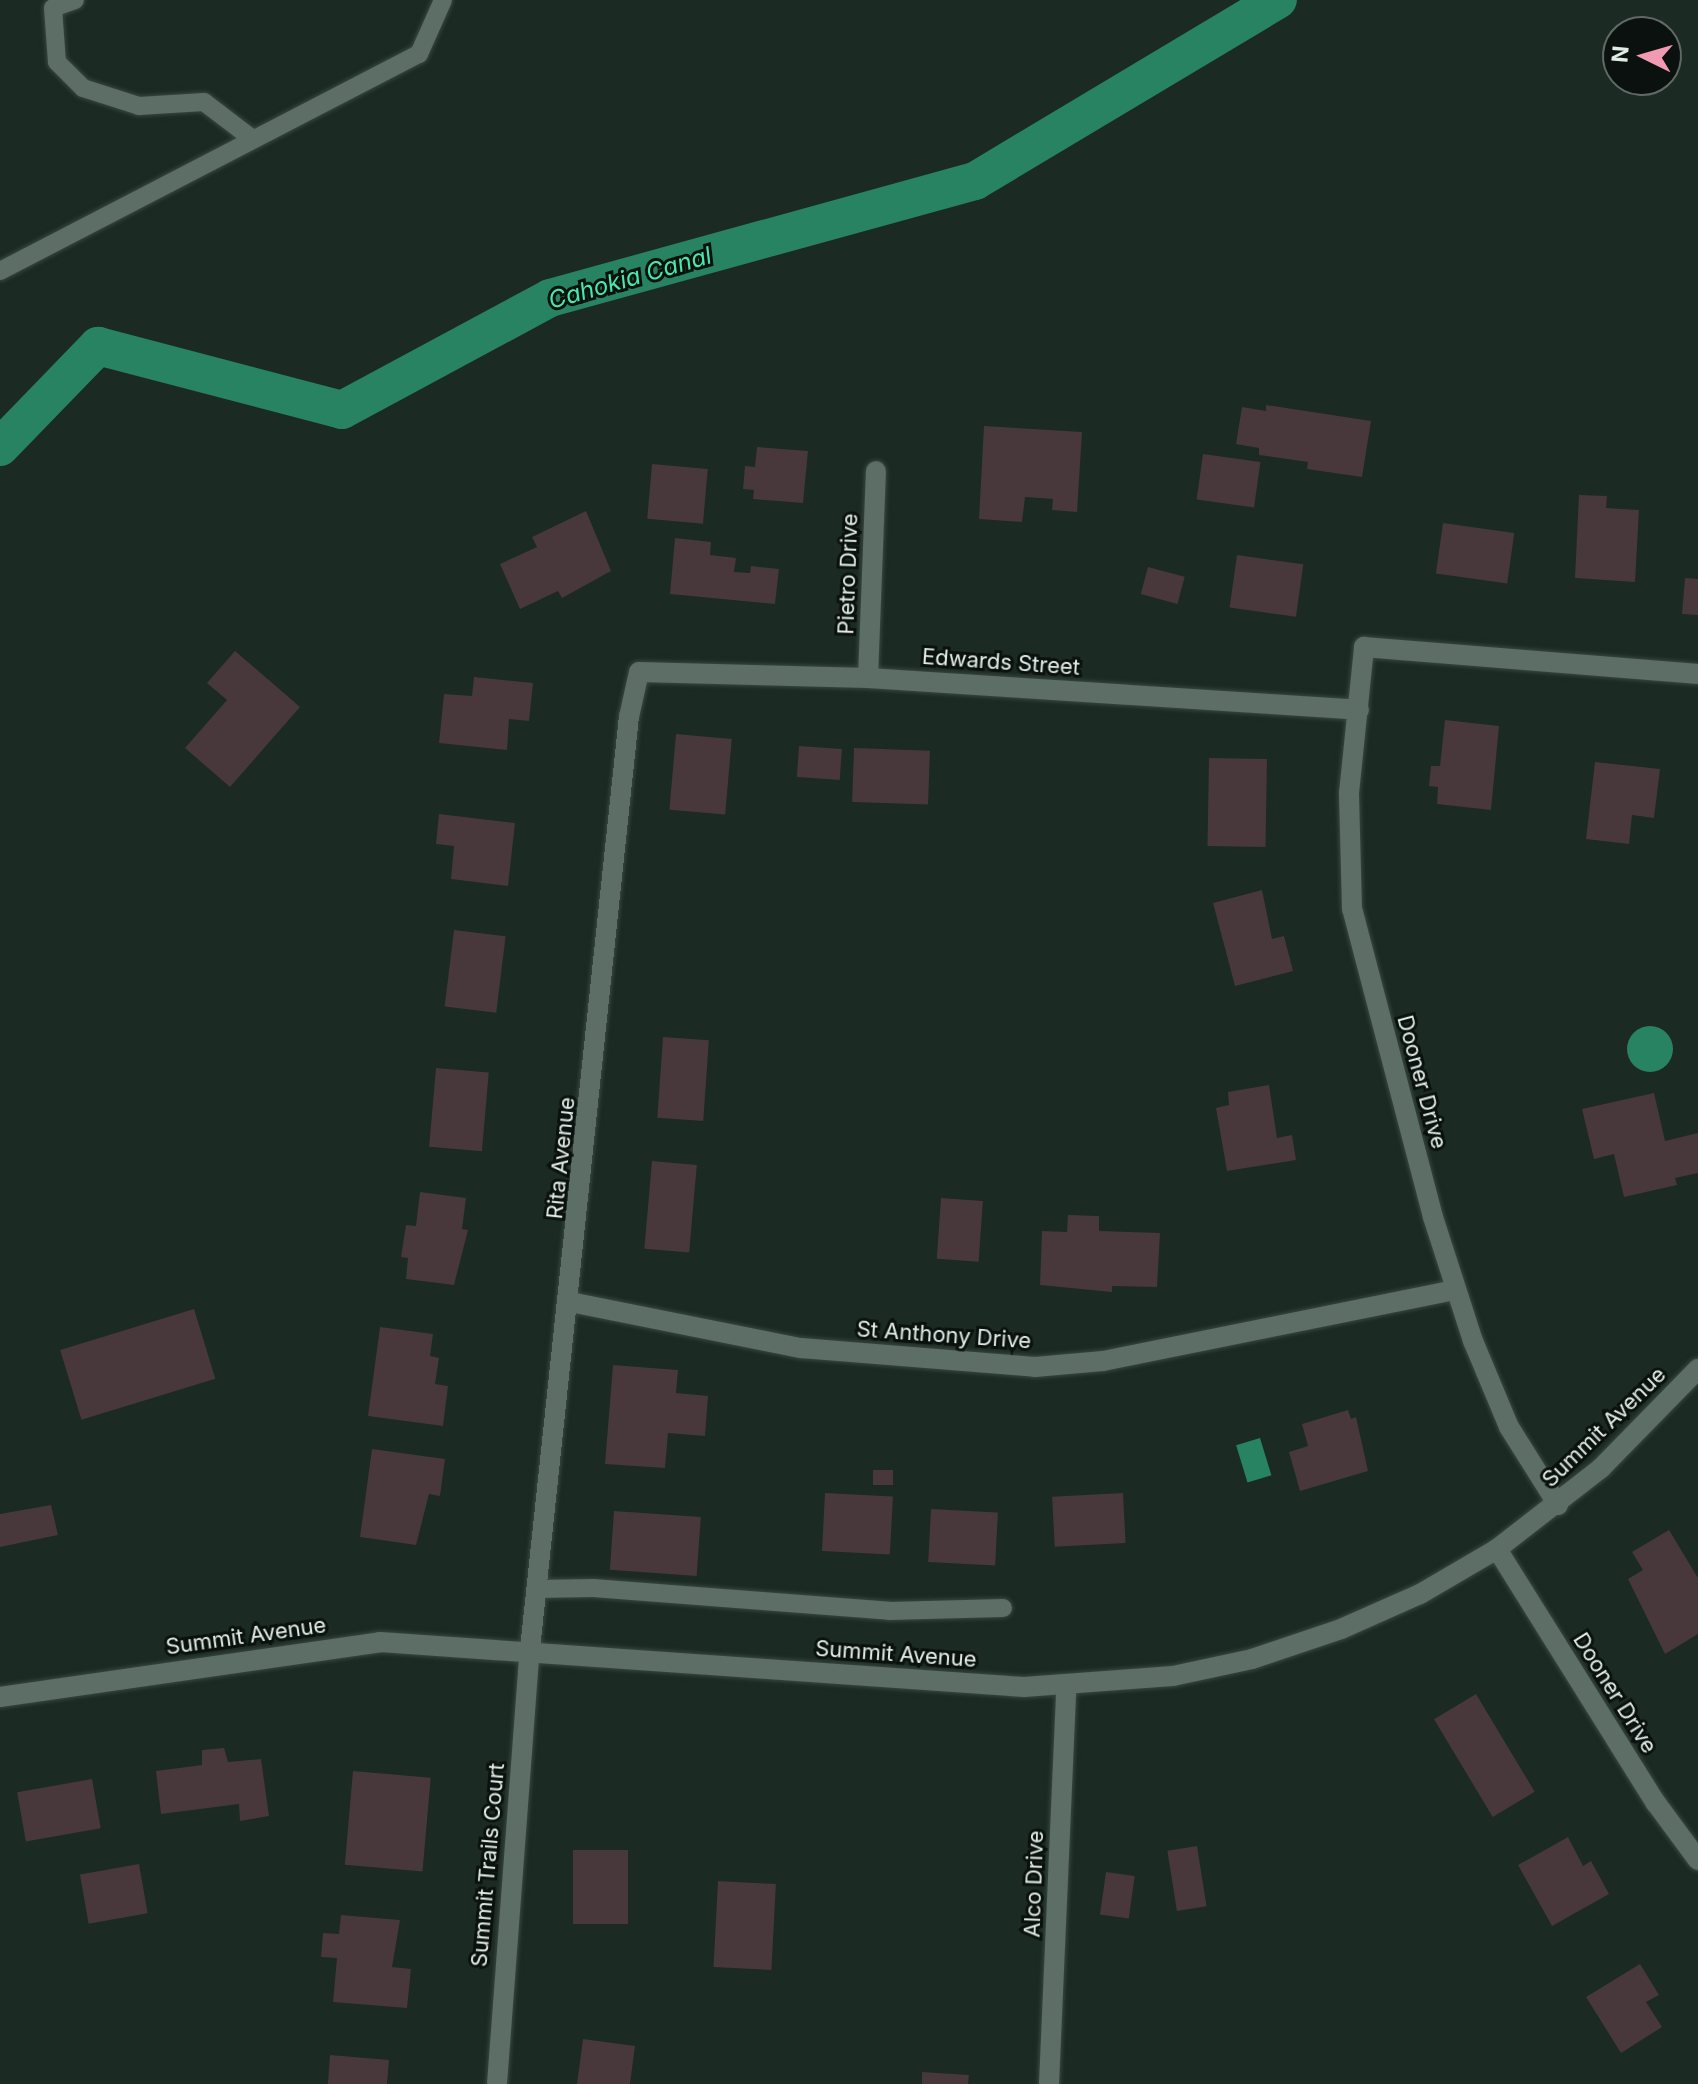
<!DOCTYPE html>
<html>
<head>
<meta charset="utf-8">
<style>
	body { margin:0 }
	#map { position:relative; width:1698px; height:2084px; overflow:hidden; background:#1b2a23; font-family:Inter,sans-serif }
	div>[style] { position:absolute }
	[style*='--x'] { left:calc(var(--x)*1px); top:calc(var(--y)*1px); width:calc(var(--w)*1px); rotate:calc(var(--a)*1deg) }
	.water>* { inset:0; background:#278361; transform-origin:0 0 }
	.round { border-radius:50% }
	.canal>* { height:38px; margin:-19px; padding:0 19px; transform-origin:19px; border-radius:19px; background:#278361 }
	.building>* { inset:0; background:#48373b; transform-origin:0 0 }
	.roads { filter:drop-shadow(0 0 2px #3a4741) drop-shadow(0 0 2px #3a4741) }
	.lane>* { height:18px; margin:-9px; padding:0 9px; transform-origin:9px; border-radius:9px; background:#5c6e65 }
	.street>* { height:20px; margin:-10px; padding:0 10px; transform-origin:10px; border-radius:10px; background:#5c6e65 }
	.secondary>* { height:20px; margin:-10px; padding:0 10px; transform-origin:10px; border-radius:10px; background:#5c6e65 }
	span { translate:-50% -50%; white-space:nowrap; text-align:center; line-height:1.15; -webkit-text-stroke:6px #0a110e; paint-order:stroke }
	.street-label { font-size:22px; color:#e2ece7 }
	.water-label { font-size:24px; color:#47e8ae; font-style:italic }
	.north { position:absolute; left:1602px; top:16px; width:80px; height:80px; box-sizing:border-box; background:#0a110e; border:2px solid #606965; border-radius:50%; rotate:275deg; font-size:22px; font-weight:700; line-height:32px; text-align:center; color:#e2ece7 }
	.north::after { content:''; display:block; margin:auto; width:28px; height:36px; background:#f19ab2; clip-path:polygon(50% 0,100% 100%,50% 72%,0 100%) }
</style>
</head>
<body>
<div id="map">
	<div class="water">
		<i class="round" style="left:1627px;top:1026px;width:46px;height:46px"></i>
		<i style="left:1260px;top:1438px;width:39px;height:25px;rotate:73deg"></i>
	</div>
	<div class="canal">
		<i style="--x:0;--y:447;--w:141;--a:-45.9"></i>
		<i style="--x:98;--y:346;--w:252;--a:14.7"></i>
		<i style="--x:342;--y:410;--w:236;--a:-28.3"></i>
		<i style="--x:550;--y:298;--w:441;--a:-15.4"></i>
		<i style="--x:975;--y:181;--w:353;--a:-30.9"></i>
	</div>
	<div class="building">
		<i style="clip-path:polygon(1266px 405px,1371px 421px,1362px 477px,1307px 469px,1308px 462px,1259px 455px,1259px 448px,1236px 444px,1242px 407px,1266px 411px)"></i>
		<i style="clip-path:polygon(984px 426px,1082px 432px,1077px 512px,1052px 510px,1053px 499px,1025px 497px,1022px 522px,979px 519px)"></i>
		<i style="clip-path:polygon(757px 447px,808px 451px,803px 503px,753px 499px,754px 490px,743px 489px,745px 466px,755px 467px)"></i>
		<i style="left:1203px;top:454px;width:58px;height:46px;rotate:8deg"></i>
		<i style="left:652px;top:464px;width:56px;height:55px;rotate:5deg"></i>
		<i style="clip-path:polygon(1579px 495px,1607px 496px,1606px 508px,1639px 510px,1635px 582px,1575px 578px)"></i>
		<i style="clip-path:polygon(586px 511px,611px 571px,562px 598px,558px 591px,520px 609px,500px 564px,537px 547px,532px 537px)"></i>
		<i style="left:1443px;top:523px;width:72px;height:51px;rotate:8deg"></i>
		<i style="clip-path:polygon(675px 538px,711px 542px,710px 555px,736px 558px,734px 572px,750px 573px,751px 566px,779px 569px,775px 604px,670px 594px)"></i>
		<i style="left:1237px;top:555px;width:67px;height:53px;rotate:8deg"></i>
		<i style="left:1148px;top:567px;width:38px;height:28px;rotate:15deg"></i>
		<i style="clip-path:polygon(1685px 578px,1698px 579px,1698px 615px,1682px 614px)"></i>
		<i style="clip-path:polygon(235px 651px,300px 707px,230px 787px,185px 748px,227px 700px,207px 683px)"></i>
		<i style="clip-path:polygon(474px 677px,533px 683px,529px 721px,509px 719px,507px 750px,439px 743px,444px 694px,472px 696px)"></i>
		<i style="clip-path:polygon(1445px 720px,1499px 726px,1491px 810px,1437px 804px,1438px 787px,1429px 786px,1431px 766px,1440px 766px)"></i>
		<i style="left:676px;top:734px;width:56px;height:76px;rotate:5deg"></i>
		<i style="left:799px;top:746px;width:43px;height:31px;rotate:4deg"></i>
		<i style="left:854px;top:748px;width:76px;height:54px;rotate:2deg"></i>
		<i style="left:1209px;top:758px;width:58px;height:88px;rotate:1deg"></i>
		<i style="clip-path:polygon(1595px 762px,1660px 769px,1654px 818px,1632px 815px,1629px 844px,1586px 839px)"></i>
		<i style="clip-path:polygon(439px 814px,515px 823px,508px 886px,451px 879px,454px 846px,436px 844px)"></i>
		<i style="clip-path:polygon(1262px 890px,1272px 939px,1284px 936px,1293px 971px,1235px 986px,1213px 903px)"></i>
		<i style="left:454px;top:930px;width:52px;height:77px;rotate:7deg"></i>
		<i style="left:663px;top:1037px;width:46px;height:81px;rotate:4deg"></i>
		<i style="left:436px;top:1068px;width:53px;height:79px;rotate:5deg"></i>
		<i style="clip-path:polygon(1269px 1085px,1277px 1138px,1292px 1135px,1296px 1160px,1227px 1171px,1216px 1108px,1229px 1105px,1228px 1092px)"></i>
		<i style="clip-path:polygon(1654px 1093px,1665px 1141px,1698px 1133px,1698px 1173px,1675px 1178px,1677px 1185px,1624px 1197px,1614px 1154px,1594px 1159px,1582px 1109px)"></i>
		<i style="left:652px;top:1161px;width:45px;height:88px;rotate:5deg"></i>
		<i style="clip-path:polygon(420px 1192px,466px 1198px,462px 1229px,468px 1230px,454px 1285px,406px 1279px,408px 1258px,401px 1257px,406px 1225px,416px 1226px)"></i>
		<i style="left:941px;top:1198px;width:42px;height:61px;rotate:4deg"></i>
		<i style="clip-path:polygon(1068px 1215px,1099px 1216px,1099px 1231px,1160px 1233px,1157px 1287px,1112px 1286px,1112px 1292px,1040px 1285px,1042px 1231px,1067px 1232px)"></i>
		<i style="left:194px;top:1309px;width:73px;height:140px;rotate:73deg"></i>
		<i style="clip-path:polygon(380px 1327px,433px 1334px,430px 1356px,439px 1358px,435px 1384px,448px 1386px,443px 1426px,368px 1416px)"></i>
		<i style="clip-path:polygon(613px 1365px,678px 1370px,676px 1393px,708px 1396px,705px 1436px,668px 1433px,665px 1468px,605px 1464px)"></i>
		<i style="clip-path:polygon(1348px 1410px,1351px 1419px,1356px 1417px,1368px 1471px,1300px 1491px,1289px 1452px,1308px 1446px,1302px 1424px)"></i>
		<i style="clip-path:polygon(372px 1449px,445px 1459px,440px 1496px,429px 1494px,416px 1545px,360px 1537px)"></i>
		<i style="left:873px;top:1470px;width:20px;height:15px"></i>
		<i style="left:825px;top:1493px;width:68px;height:58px;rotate:3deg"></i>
		<i style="left:1123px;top:1493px;width:50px;height:71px;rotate:87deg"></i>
		<i style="clip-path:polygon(51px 1505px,58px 1535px,0 1547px,0 1514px)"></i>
		<i style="left:931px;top:1509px;width:67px;height:53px;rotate:3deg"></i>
		<i style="left:614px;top:1511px;width:87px;height:59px;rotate:4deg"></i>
		<i style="clip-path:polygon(1669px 1530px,1698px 1578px,1698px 1634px,1665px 1654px,1628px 1579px,1643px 1570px,1632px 1552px)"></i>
		<i style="left:1476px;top:1694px;width:114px;height:49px;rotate:59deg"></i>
		<i style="clip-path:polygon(224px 1748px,228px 1762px,261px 1759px,269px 1816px,240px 1821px,239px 1804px,161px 1814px,156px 1771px,202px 1765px,202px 1750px)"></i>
		<i style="left:353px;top:1771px;width:78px;height:94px;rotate:5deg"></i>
		<i style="left:92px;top:1779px;width:50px;height:76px;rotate:80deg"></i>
		<i style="clip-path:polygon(1568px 1837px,1583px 1866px,1591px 1861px,1609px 1894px,1552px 1926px,1518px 1865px)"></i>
		<i style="left:1197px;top:1846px;width:61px;height:30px;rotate:81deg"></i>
		<i style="left:573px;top:1850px;width:55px;height:74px"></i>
		<i style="left:139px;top:1864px;width:50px;height:60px;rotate:80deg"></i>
		<i style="left:1106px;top:1872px;width:29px;height:43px;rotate:8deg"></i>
		<i style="left:718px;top:1881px;width:58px;height:86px;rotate:3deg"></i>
		<i style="clip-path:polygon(341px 1915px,400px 1920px,392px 1967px,411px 1969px,407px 2008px,333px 2002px,337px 1958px,321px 1957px,323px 1933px,339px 1934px)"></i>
		<i style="clip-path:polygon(1640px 1964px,1659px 1995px,1646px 2002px,1662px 2027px,1621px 2053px,1586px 1997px)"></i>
		<i style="clip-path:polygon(583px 2039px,635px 2046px,630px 2084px,577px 2084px)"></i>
		<i style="clip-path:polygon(330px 2055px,389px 2060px,387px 2084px,328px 2084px)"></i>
		<i style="clip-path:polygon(922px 2072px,969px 2075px,968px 2084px,922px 2084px)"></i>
	</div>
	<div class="roads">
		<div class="lane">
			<i style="--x:75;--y:0;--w:23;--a:160"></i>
			<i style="--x:53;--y:8;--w:54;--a:85.8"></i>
			<i style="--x:57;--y:62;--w:37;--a:45"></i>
			<i style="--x:83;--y:88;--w:59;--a:17.8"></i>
			<i style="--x:139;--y:106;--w:65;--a:-3.5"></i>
			<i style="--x:204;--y:102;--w:58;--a:37.3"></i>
			<i style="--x:0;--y:271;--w:472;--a:-27.4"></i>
			<i style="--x:419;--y:54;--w:59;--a:-66"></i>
			<i style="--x:537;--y:1589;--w:56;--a:-1"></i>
			<i style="--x:593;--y:1588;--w:297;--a:4.4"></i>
			<i style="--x:889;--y:1611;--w:114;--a:-1.5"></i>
		</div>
		<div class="street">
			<i style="--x:868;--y:678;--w:207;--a:-87.8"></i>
			<i style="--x:570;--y:1302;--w:236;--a:11.3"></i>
			<i style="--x:801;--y:1348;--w:235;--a:4.6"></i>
			<i style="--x:1035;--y:1367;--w:68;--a:-5"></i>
			<i style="--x:1103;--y:1361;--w:359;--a:-11.4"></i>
			<i style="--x:1558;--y:1505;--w:92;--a:-122.1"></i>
			<i style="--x:1509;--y:1427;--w:93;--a:-112.7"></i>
			<i style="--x:1473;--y:1341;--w:130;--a:-107.9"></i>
			<i style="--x:1433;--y:1217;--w:318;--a:-104.7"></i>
			<i style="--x:1352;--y:909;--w:116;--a:-91.5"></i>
			<i style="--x:1349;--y:793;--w:147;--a:-84.1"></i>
			<i style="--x:1364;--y:647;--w:335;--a:4.6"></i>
			<i style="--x:1497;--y:1549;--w:300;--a:58"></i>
			<i style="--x:1656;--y:1803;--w:71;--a:53.6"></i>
			<i style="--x:497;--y:2084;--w:436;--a:-85.7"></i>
			<i style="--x:530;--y:1649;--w:937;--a:-83.94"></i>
			<i style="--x:629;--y:717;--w:46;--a:-77.5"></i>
			<i style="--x:639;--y:672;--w:229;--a:1.5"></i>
			<i style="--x:868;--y:678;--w:492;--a:3.7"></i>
			<i style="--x:1049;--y:2084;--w:397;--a:-87.5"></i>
		</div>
		<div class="secondary">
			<i style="--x:0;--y:1697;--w:384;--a:-8.2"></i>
			<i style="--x:380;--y:1642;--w:646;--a:4"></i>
			<i style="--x:1024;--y:1687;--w:149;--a:-4.2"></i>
			<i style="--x:1173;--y:1676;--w:81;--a:-12.1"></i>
			<i style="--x:1252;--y:1659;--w:94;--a:-18.6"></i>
			<i style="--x:1341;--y:1629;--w:86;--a:-23.9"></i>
			<i style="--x:1420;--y:1594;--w:89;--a:-30.3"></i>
			<i style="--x:1497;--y:1549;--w:132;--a:-37.9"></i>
			<i style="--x:1601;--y:1468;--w:139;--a:-45.6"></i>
		</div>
	</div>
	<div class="street-label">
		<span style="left:848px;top:574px;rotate:-88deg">Pietro Drive</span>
		<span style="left:1001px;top:662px;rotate:4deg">Edwards Street</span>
		<span style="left:1422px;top:1082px;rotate:75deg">Dooner Drive</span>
		<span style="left:561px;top:1158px;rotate:-84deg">Rita Avenue</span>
		<span style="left:944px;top:1335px;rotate:4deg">St Anthony Drive</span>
		<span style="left:1604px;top:1427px;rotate:-44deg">Summit Avenue</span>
		<span style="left:246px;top:1636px;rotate:-8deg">Summit Avenue</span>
		<span style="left:896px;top:1654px;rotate:4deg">Summit Avenue</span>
		<span style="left:1615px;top:1693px;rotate:58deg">Dooner Drive</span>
		<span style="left:488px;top:1865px;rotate:-85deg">Summit Trails Court</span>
		<span style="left:1034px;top:1884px;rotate:-88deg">Alco Drive</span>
	</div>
	<div class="water-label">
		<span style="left:630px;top:278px;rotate:-16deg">Cahokia Canal</span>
	</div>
	<div class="north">N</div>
</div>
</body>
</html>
